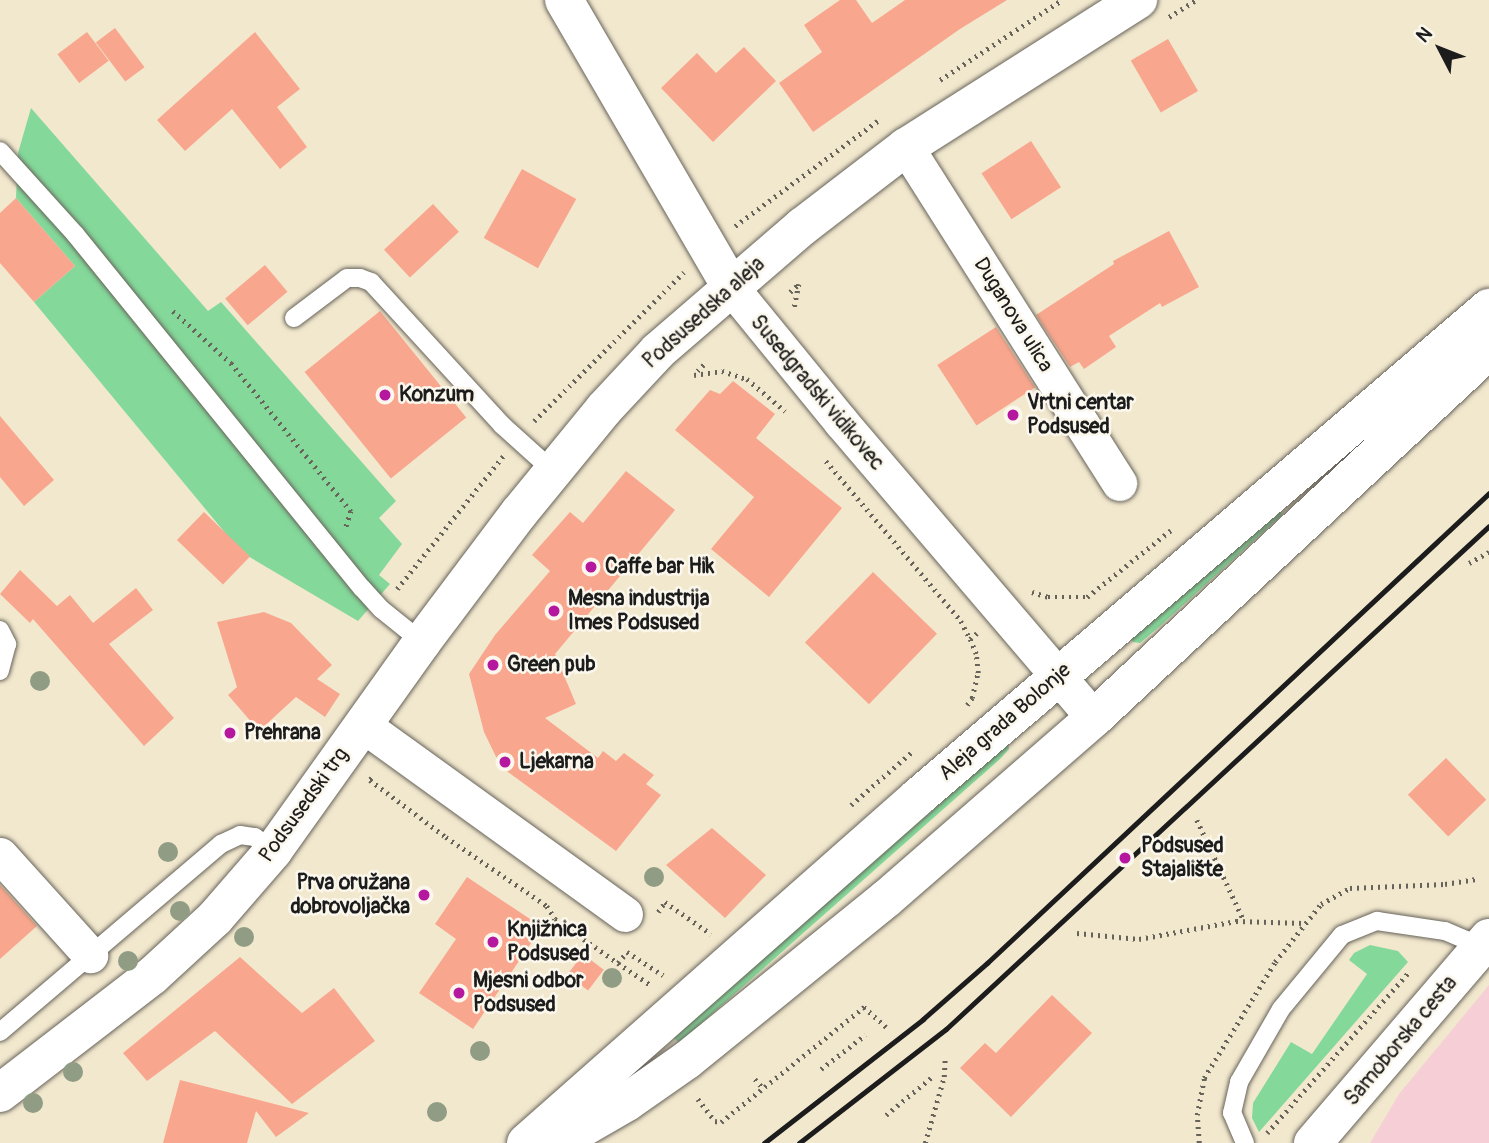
<!DOCTYPE html>
<html>
<head>
<meta charset="utf-8">
<style>
	body { margin:0 }
	#map { position:relative; width:1489px; height:1143px; overflow:hidden; background:#f2e8ce; font-family:Pangolin,sans-serif }
	div>[style] { position:absolute }
	[style*='--x'] { left:calc(var(--x)*1px); top:calc(var(--y)*1px); width:calc(var(--w)*1px); rotate:calc(var(--a)*1deg) }
	.built>* { inset:0; background:#f6cfd6 }
	.green>* { inset:0; background:#84d89a }
	.building>* { inset:0; background:#f8a78e; transform-origin:0 0 }
	.path>* { height:4.5px; margin-top:-2.25px; transform-origin:0; background:repeating-linear-gradient(90deg,#67635a 0 2px,transparent 0 7px) }
	.roads { filter:drop-shadow(0 0 2px #67635a) drop-shadow(0 0 2px #67635a) }
	.service>* { height:18px; margin:-9px; padding:0 9px; transform-origin:9px; border-radius:9px; background:#fff }
	.minor>* { height:35px; margin:-17.5px; padding:0 17.5px; transform-origin:17.5px; border-radius:17.5px; background:#fff }
	.tertiary>* { height:38px; margin:-19px; padding:0 19px; transform-origin:19px; border-radius:19px; background:#fff }
	.secondary>* { height:38px; margin:-19px; padding:0 19px; transform-origin:19px; border-radius:19px; background:#fff }
	.rail>* { height:5px; margin:-2.5px; padding:0 2.5px; transform-origin:2.5px; border-radius:2.5px; background:#1c1c1c }
	.trees>* { width:20px; height:20px; margin:-10px; border-radius:50%; background:#909c84 }
	.dots>* { width:19px; height:19px; translate:-50% -50%; box-sizing:border-box; border:4px solid #fbf7ec; border-radius:50% }
	span { translate:-50% -50%; white-space:nowrap; text-align:center; line-height:1.15; -webkit-text-stroke:5px #fbf7ec; paint-order:stroke }
	.street-label { font-size:21px; color:#1c1c1c }
	.poi-label { font-size:21px; color:#1c1c1c; font-weight:700 }
	.left { translate:0 -50%; text-align:left }
	.right { translate:-100% -50%; text-align:right }
	.north { position:absolute; left:1405px; top:14px; width:70px; height:70px; -webkit-text-stroke:5px #fbf7ec; paint-order:stroke; rotate:312deg; font-size:19px; font-weight:700; line-height:28px; text-align:center; color:#1c1c1c }
	.north::after { content:''; display:block; margin:auto; width:24px; height:32px; background:#1c1c1c; clip-path:polygon(50% 0,100% 100%,50% 72%,0 100%) }
</style>
</head>
<body>
<div id="map">
	<div class="built">
		<i style="clip-path:polygon(1489px 985px,1489px 1143px,1370px 1143px,1399px 1094px)"></i>
	</div>
	<div class="green">
		<i style="clip-path:polygon(31px 108px,208px 311px,221px 302px,396px 501px,379px 518px,402px 544px,379px 575px,390px 584px,358px 621px,241px 552px,34px 302px,75px 266px,16px 198px,18px 153px)"></i>
		<i style="clip-path:polygon(1281px 510px,1282px 515px,1160px 626px,1140px 643px,1133px 642px,1131px 639px)"></i>
		<i style="clip-path:polygon(1008px 744px,1009px 749px,1000px 759px,679px 1043px,673px 1037px)"></i>
		<i style="clip-path:polygon(1370px 945px,1398px 951px,1408px 962px,1259px 1132px,1252px 1118px,1253px 1103px,1291px 1042px,1312px 1054px,1367px 974px,1349px 960px,1354px 953px)"></i>
	</div>
	<div class="building">
		<i style="clip-path:polygon(840px 0,856px 0,872px 23px,905px 0,1007px 0,960px 29px,813px 132px,779px 83px,822px 52px,804px 25px)"></i>
		<i style="left:115px;top:28px;width:49px;height:24px;rotate:53deg"></i>
		<i style="left:87px;top:32px;width:36px;height:37px;rotate:53deg"></i>
		<i style="clip-path:polygon(255px 32px,300px 89px,277px 107px,307px 147px,280px 169px,232px 109px,185px 151px,157px 120px)"></i>
		<i style="left:1168px;top:39px;width:60px;height:43px;rotate:60deg"></i>
		<i style="clip-path:polygon(744px 47px,776px 81px,713px 142px,661px 88px,697px 53px,716px 73px)"></i>
		<i style="left:1031px;top:141px;width:55px;height:59px;rotate:57deg"></i>
		<i style="left:522px;top:169px;width:62px;height:79px;rotate:29deg"></i>
		<i style="clip-path:polygon(16px 198px,75px 266px,34px 302px,0 263px,0 213px)"></i>
		<i style="left:433px;top:204px;width:38px;height:67px;rotate:47deg"></i>
		<i style="clip-path:polygon(1169px 231px,1199px 287px,1162px 307px,1160px 303px,1109px 336px,1116px 347px,1084px 369px,1079px 362px,1070px 367px,1036px 315px,1114px 264px,1113px 261px)"></i>
		<i style="left:265px;top:265px;width:35px;height:52px;rotate:50deg"></i>
		<i style="left:380px;top:311px;width:137px;height:97px;rotate:51deg"></i>
		<i style="left:996px;top:327px;width:72px;height:70px;rotate:57deg"></i>
		<i style="clip-path:polygon(733px 381px,775px 414px,756px 438px,842px 508px,769px 597px,711px 549px,754px 497px,675px 430px,710px 390px,720px 394px)"></i>
		<i style="clip-path:polygon(0 416px,54px 480px,24px 506px,0 477px)"></i>
		<i style="clip-path:polygon(626px 471px,675px 510px,555px 654px,576px 704px,545px 718px,598px 758px,603px 751px,616px 761px,624px 753px,654px 775px,646px 784px,661px 795px,616px 851px,501px 767px,484px 732px,469px 674px,495px 635px,550px 571px,532px 555px,570px 512px,583px 523px)"></i>
		<i style="left:204px;top:512px;width:64px;height:39px;rotate:44deg"></i>
		<i style="clip-path:polygon(20px 570px,57px 606px,70px 595px,93px 623px,136px 588px,153px 610px,109px 644px,174px 718px,144px 746px,33px 619px,30px 623px,0 594px)"></i>
		<i style="left:873px;top:572px;width:89px;height:98px;rotate:44deg"></i>
		<i style="clip-path:polygon(264px 612px,291px 623px,332px 665px,317px 679px,340px 694px,325px 717px,296px 697px,259px 731px,228px 695px,237px 687px,217px 622px)"></i>
		<i style="left:1446px;top:758px;width:58px;height:53px;rotate:46deg"></i>
		<i style="clip-path:polygon(712px 828px,766px 875px,725px 918px,666px 865px)"></i>
		<i style="clip-path:polygon(467px 877px,542px 927px,473px 1029px,419px 993px,456px 939px,435px 924px)"></i>
		<i style="clip-path:polygon(0 885px,37px 926px,0 959px)"></i>
		<i style="left:583px;top:954px;width:26px;height:26px;rotate:37deg"></i>
		<i style="clip-path:polygon(240px 957px,302px 1013px,334px 988px,375px 1041px,292px 1104px,215px 1031px,147px 1081px,123px 1053px)"></i>
		<i style="clip-path:polygon(1052px 995px,1092px 1033px,1011px 1117px,960px 1068px,985px 1043px,996px 1053px)"></i>
		<i style="clip-path:polygon(180px 1080px,259px 1100px,309px 1113px,276px 1137px,256px 1111px,247px 1143px,163px 1143px)"></i>
	</div>
	<div class="path">
		<i style="--x:1169;--y:17;--w:32;--a:-32"></i>
		<i style="--x:940;--y:80;--w:146;--a:-33.3"></i>
		<i style="--x:735;--y:226;--w:180;--a:-36.4"></i>
		<i style="--x:790;--y:292;--w:12;--a:-42"></i>
		<i style="--x:799;--y:284;--w:26;--a:101"></i>
		<i style="--x:173;--y:311;--w:78;--a:41.9"></i>
		<i style="--x:231;--y:363;--w:191;--a:51"></i>
		<i style="--x:351;--y:511;--w:17;--a:107"></i>
		<i style="--x:704;--y:365;--w:14;--a:135"></i>
		<i style="--x:694;--y:375;--w:28;--a:-8"></i>
		<i style="--x:722;--y:371;--w:26;--a:18"></i>
		<i style="--x:747;--y:379;--w:50;--a:40.1"></i>
		<i style="--x:534;--y:421;--w:211;--a:-44.8"></i>
		<i style="--x:826;--y:461;--w:209;--a:49.8"></i>
		<i style="--x:961;--y:621;--w:20;--a:63"></i>
		<i style="--x:1469;--y:563;--w:23;--a:-29"></i>
		<i style="--x:397;--y:589;--w:170;--a:-51.4"></i>
		<i style="--x:1032;--y:592;--w:17;--a:17"></i>
		<i style="--x:1048;--y:597;--w:39;--a:0"></i>
		<i style="--x:1087;--y:597;--w:107;--a:-38.6"></i>
		<i style="--x:967;--y:705;--w:9;--a:-54"></i>
		<i style="--x:972;--y:698;--w:26;--a:-77"></i>
		<i style="--x:978;--y:673;--w:19;--a:-96"></i>
		<i style="--x:976;--y:654;--w:16;--a:-112"></i>
		<i style="--x:970;--y:639;--w:9;--a:-41"></i>
		<i style="--x:372;--y:778;--w:3;--a:135"></i>
		<i style="--x:370;--y:780;--w:95;--a:36.9"></i>
		<i style="--x:446;--y:837;--w:122;--a:34.3"></i>
		<i style="--x:547;--y:906;--w:15;--a:58"></i>
		<i style="--x:555;--y:919;--w:77;--a:34.9"></i>
		<i style="--x:618;--y:963;--w:14;--a:-51"></i>
		<i style="--x:627;--y:952;--w:43;--a:32.6"></i>
		<i style="--x:851;--y:805;--w:82;--a:-41.1"></i>
		<i style="--x:1197;--y:820;--w:111;--a:65"></i>
		<i style="--x:658;--y:912;--w:12;--a:-55"></i>
		<i style="--x:665;--y:902;--w:56;--a:34.8"></i>
		<i style="--x:1077;--y:933;--w:62;--a:5.5"></i>
		<i style="--x:1139;--y:939;--w:99;--a:-10.5"></i>
		<i style="--x:1236;--y:921;--w:68;--a:1.7"></i>
		<i style="--x:618;--y:963;--w:41;--a:34.1"></i>
		<i style="--x:821;--y:1069;--w:56;--a:-37.7"></i>
		<i style="--x:755;--y:1079;--w:12;--a:48"></i>
		<i style="--x:698;--y:1099;--w:28;--a:52"></i>
		<i style="--x:715;--y:1121;--w:6;--a:9"></i>
		<i style="--x:721;--y:1122;--w:184;--a:-38.8"></i>
		<i style="--x:864;--y:1007;--w:30;--a:42"></i>
		<i style="--x:886;--y:1115;--w:60;--a:-39.6"></i>
		<i style="--x:1267;--y:1133;--w:215;--a:-48.6"></i>
		<i style="--x:925;--y:1143;--w:69;--a:-73.9"></i>
		<i style="--x:944;--y:1077;--w:19;--a:-87"></i>
		<i style="--x:1199;--y:1143;--w:28;--a:-94"></i>
		<i style="--x:1197;--y:1115;--w:38;--a:-79"></i>
		<i style="--x:1204;--y:1078;--w:136;--a:-58.5"></i>
		<i style="--x:1275;--y:962;--w:74;--a:-51.6"></i>
		<i style="--x:1321;--y:904;--w:33;--a:-29"></i>
		<i style="--x:1350;--y:888;--w:95;--a:-2.4"></i>
		<i style="--x:1445;--y:884;--w:33;--a:-9"></i>
	</div>
	<div class="roads">
		<div class="service">
			<i style="--x:0;--y:151;--w:112;--a:47.9"></i>
			<i style="--x:75;--y:234;--w:456;--a:51"></i>
			<i style="--x:362;--y:588;--w:28;--a:48"></i>
			<i style="--x:381;--y:609;--w:53;--a:38.8"></i>
			<i style="--x:294;--y:318;--w:66;--a:-37"></i>
			<i style="--x:347;--y:278;--w:13;--a:0"></i>
			<i style="--x:360;--y:278;--w:12;--a:20"></i>
			<i style="--x:371;--y:282;--w:194;--a:47.5"></i>
			<i style="--x:502;--y:425;--w:69;--a:42"></i>
			<i style="--x:0;--y:630;--w:16;--a:63"></i>
			<i style="--x:7;--y:644;--w:28;--a:105"></i>
			<i style="--x:0;--y:1032;--w:290;--a:-40.4"></i>
			<i style="--x:221;--y:844;--w:21;--a:-25"></i>
			<i style="--x:240;--y:835;--w:15;--a:8"></i>
			<i style="--x:255;--y:837;--w:23;--a:38"></i>
			<i style="--x:1245;--y:1143;--w:33;--a:-113"></i>
			<i style="--x:1232;--y:1113;--w:32;--a:-77"></i>
			<i style="--x:1239;--y:1082;--w:84;--a:-60.1"></i>
			<i style="--x:1281;--y:1009;--w:96;--a:-50.5"></i>
			<i style="--x:1342;--y:935;--w:38;--a:-22"></i>
			<i style="--x:1377;--y:921;--w:69;--a:8.4"></i>
			<i style="--x:1445;--y:931;--w:39;--a:23"></i>
		</div>
		<div class="minor">
			<i style="--x:906;--y:147;--w:398;--a:57.6"></i>
			<i style="--x:731;--y:287;--w:174;--a:50.8"></i>
			<i style="--x:841;--y:422;--w:389;--a:49.5"></i>
			<i style="--x:363;--y:725;--w:323;--a:35.8"></i>
			<i style="--x:0;--y:855;--w:135;--a:48"></i>
		</div>
		<div class="tertiary">
			<i style="--x:564;--y:0;--w:332;--a:59.8"></i>
			<i style="--x:0;--y:1093;--w:192;--a:-37.6"></i>
			<i style="--x:152;--y:976;--w:86;--a:-42.6"></i>
			<i style="--x:215;--y:918;--w:89;--a:-49.1"></i>
			<i style="--x:273;--y:851;--w:257;--a:-54.5"></i>
			<i style="--x:422;--y:642;--w:161;--a:-53.1"></i>
			<i style="--x:519;--y:513;--w:134;--a:-50.7"></i>
			<i style="--x:604;--y:409;--w:79;--a:-47"></i>
			<i style="--x:658;--y:351;--w:191;--a:-40.8"></i>
			<i style="--x:803;--y:226;--w:130;--a:-37.5"></i>
			<i style="--x:906;--y:147;--w:275;--a:-32.4"></i>
		</div>
		<div class="secondary">
			<i style="--x:526;--y:1143;--w:523;--a:-41.43"></i>
			<i style="--x:918;--y:797;--w:752;--a:-40.58"></i>
			<i style="--x:556;--y:1143;--w:82;--a:-30"></i>
			<i style="--x:627;--y:1102;--w:73;--a:-35"></i>
			<i style="--x:687;--y:1060;--w:257;--a:-39"></i>
			<i style="--x:887;--y:898;--w:274;--a:-41"></i>
			<i style="--x:1094;--y:718;--w:540;--a:-42.97"></i>
			<i style="--x:1313;--y:1143;--w:270;--a:-49.4"></i>
		</div>
	</div>
	<div class="rail">
		<i style="--x:764;--y:1143;--w:202;--a:-37.9"></i>
		<i style="--x:923;--y:1019;--w:85;--a:-41.2"></i>
		<i style="--x:987;--y:963;--w:688;--a:-43.11"></i>
		<i style="--x:799;--y:1143;--w:186;--a:-37.8"></i>
		<i style="--x:946;--y:1029;--w:740;--a:-42.81"></i>
	</div>
	<div class="trees">
		<i style="left:40px;top:681px"></i>
		<i style="left:168px;top:852px"></i>
		<i style="left:654px;top:877px"></i>
		<i style="left:180px;top:911px"></i>
		<i style="left:244px;top:937px"></i>
		<i style="left:128px;top:961px"></i>
		<i style="left:612px;top:978px"></i>
		<i style="left:480px;top:1051px"></i>
		<i style="left:73px;top:1072px"></i>
		<i style="left:33px;top:1103px"></i>
		<i style="left:437px;top:1112px"></i>
	</div>
	<div class="dots">
		<i style="left:385px;top:395px;background:#b5179e"></i>
		<i style="left:1013px;top:415px;background:#b5179e"></i>
		<i style="left:591px;top:567px;background:#b5179e"></i>
		<i style="left:554px;top:611px;background:#b5179e"></i>
		<i style="left:493px;top:665px;background:#b5179e"></i>
		<i style="left:230px;top:733px;background:#b5179e"></i>
		<i style="left:505px;top:762px;background:#b5179e"></i>
		<i style="left:1125px;top:858px;background:#b5179e"></i>
		<i style="left:424px;top:895px;background:#b5179e"></i>
		<i style="left:493px;top:942px;background:#b5179e"></i>
		<i style="left:459px;top:993px;background:#b5179e"></i>
	</div>
	<div class="street-label">
		<span style="left:704px;top:313px;rotate:-42deg">Podsusedska aleja</span>
		<span style="left:1013px;top:315px;rotate:58deg">Duganova ulica</span>
		<span style="left:817px;top:393px;rotate:50deg">Susedgradski vidikovec</span>
		<span style="left:1005px;top:722px;rotate:-41deg">Aleja grada Bolonje</span>
		<span style="left:304px;top:805px;rotate:-54deg">Podsusedski trg</span>
		<span style="left:1401px;top:1041px;rotate:-50deg">Samoborska cesta</span>
	</div>
	<div class="poi-label">
		<span class="left" style="left:399px;top:395px">Konzum</span>
		<span class="left" style="left:1027px;top:415px">Vrtni centar<br>Podsused</span>
		<span class="left" style="left:605px;top:567px">Caffe bar Hik</span>
		<span class="left" style="left:568px;top:611px">Mesna industrija<br>Imes Podsused</span>
		<span class="left" style="left:507px;top:665px">Green pub</span>
		<span class="left" style="left:244px;top:733px">Prehrana</span>
		<span class="left" style="left:519px;top:762px">Ljekarna</span>
		<span class="left" style="left:1141px;top:858px">Podsused<br>Stajalište</span>
		<span class="right" style="left:410px;top:895px">Prva oružana<br>dobrovoljačka</span>
		<span class="left" style="left:507px;top:942px">Knjižnica<br>Podsused</span>
		<span class="left" style="left:473px;top:993px">Mjesni odbor<br>Podsused</span>
	</div>
	<div class="north">N</div>
</div>
</body>
</html>
